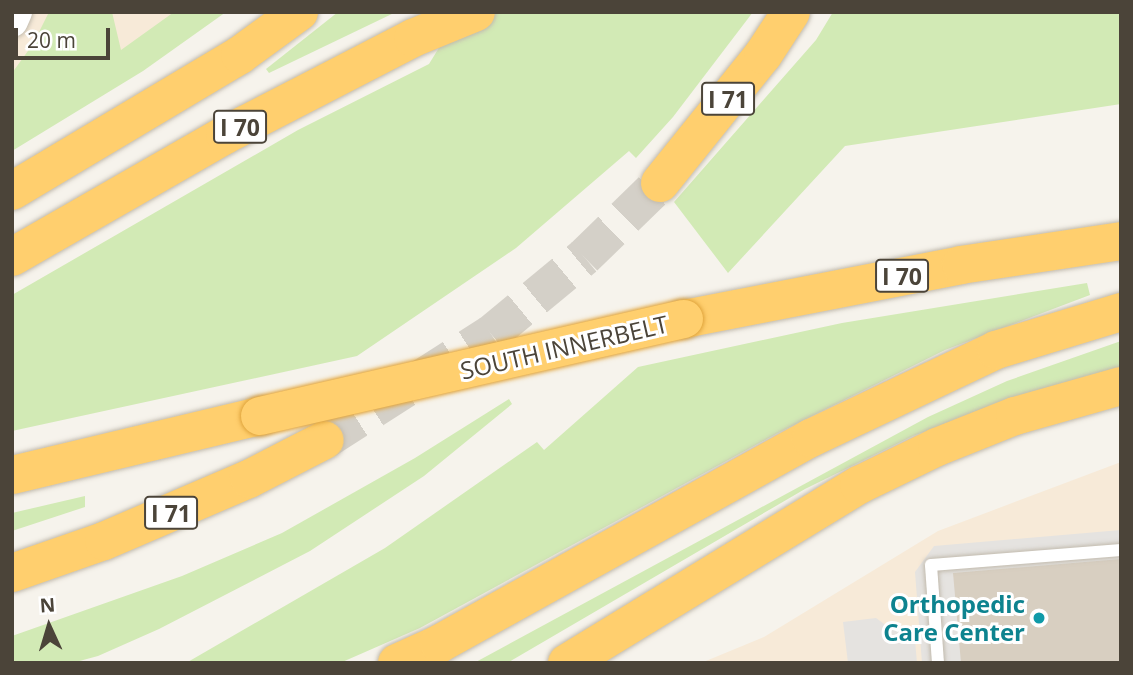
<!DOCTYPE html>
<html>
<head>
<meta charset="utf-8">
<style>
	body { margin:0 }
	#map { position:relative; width:1133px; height:675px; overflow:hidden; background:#f6f3ec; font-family:"Open Sans",sans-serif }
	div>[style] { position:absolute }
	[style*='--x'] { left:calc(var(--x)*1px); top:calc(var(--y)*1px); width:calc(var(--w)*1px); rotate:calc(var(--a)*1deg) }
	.commercial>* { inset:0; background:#f7ead8 }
	.green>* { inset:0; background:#d2eab5 }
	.parking>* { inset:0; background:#e5e3e0 }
	.building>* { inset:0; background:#d8cfc1 }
	.motorway-tunnel>* { height:38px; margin-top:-19px; transform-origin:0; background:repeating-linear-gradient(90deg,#d4d0c8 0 38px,transparent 0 57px) }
	.roads { filter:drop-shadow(0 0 2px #c2bbae) drop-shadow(0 0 2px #c2bbae) }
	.service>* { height:12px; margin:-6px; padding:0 6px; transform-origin:6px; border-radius:6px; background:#fff }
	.tertiary>* { height:32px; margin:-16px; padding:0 16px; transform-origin:16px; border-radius:16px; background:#fff }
	.motorway>* { height:38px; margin:-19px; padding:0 19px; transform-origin:19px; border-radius:19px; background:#ffcf6e }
	.bridges { filter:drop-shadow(0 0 2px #e0a43c) drop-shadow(0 0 2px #e0a43c) }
	.motorway-bridge>* { height:38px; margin:-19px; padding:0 19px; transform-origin:19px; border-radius:19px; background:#ffcf6e }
	.dots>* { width:19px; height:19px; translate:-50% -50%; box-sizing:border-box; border:4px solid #fff; border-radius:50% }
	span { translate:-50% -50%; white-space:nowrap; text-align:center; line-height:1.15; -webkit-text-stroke:6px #fff; paint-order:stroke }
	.shield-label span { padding:2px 5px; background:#fff; border:2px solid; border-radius:5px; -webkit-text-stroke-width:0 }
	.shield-label { font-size:23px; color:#4b4439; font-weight:700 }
	.street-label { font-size:24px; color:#4b4439 }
	.culture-label { font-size:24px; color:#0d838f; font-weight:700 }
	.right { translate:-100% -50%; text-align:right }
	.frame { position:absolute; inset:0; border:14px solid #4b4439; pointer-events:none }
	.north { position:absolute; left:14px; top:591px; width:70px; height:70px; -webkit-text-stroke:5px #fff; paint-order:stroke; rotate:356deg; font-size:19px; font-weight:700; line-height:28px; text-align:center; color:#4b4439 }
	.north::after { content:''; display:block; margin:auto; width:24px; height:32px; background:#4b4439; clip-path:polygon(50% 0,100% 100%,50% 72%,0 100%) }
	.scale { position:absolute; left:14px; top:28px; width:96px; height:32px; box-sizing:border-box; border:4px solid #4b4439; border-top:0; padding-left:9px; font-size:21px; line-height:24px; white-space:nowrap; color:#4b4439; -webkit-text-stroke:5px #fff; paint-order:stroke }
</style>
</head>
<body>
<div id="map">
	<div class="commercial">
		<i style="clip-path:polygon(12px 12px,226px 12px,12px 97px)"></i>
		<i style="clip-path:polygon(1121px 462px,1121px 663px,701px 663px,764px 637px,938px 531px)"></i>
	</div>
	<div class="green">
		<i style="clip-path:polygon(49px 12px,112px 12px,121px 50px,174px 12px,226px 12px,143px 71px,12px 151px,12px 73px,33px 44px)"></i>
		<i style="clip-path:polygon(338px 12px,396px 12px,269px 73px,266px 69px)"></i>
		<i style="clip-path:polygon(461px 12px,753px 12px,673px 117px,636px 158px,629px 151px,516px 248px,357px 356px,12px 431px,12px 295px,298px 130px,429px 64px)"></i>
		<i style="clip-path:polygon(833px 12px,1121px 12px,1121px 104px,845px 146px,728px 273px,674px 202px,816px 40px)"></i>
		<i style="clip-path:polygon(1087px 283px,1090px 295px,945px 350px,776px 434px,420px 628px,340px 663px,186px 663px,385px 548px,537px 442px,544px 450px,638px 367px,842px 323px)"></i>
		<i style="clip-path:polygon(1121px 341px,1121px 372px,998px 404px,913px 436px,805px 489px,507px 663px,474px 663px,928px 417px,1007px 381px)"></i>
		<i style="clip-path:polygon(509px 399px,512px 404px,424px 476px,310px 551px,159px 629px,98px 656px,72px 663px,12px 663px,12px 636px,182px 576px,282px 533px,415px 458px)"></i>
		<i style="clip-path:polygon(85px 496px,85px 507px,12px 531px,12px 513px)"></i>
	</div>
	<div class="parking">
		<i style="clip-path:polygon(1121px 530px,1121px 663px,922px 663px,915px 572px,934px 546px)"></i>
		<i style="clip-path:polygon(876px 618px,891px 629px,914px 629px,917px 663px,848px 663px,843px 622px)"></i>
	</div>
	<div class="building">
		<i style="clip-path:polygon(1121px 559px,1121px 663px,961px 663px,953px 573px)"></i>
	</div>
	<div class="motorway-tunnel">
		<i style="--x:325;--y:440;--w:197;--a:-32.6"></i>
		<i style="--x:491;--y:334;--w:121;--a:-39.6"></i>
		<i style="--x:584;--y:257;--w:106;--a:-44.2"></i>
	</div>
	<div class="roads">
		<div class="service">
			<i style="--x:938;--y:663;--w:98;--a:-94.1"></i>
			<i style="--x:931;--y:565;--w:191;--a:-4.5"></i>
		</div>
		<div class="tertiary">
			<i style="--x:12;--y:21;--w:10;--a:-66"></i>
		</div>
		<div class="motorway">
			<i style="--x:660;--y:183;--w:164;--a:-51.2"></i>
			<i style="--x:763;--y:55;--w:51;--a:-56.9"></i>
			<i style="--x:12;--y:191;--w:265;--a:-30.8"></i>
			<i style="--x:240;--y:55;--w:73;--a:-36.1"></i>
			<i style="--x:12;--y:257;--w:245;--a:-29.8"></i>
			<i style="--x:225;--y:135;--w:212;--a:-27.3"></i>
			<i style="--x:413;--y:38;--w:68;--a:-22.4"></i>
			<i style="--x:684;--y:319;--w:282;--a:-11"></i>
			<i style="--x:961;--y:265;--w:162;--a:-8.5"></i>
			<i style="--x:12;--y:475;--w:255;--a:-13.4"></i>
			<i style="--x:12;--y:573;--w:97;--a:-19.2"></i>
			<i style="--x:104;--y:541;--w:158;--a:-23.2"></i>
			<i style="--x:249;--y:479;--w:85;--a:-27.2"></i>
			<i style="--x:397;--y:663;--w:46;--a:-24.3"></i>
			<i style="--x:439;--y:644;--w:425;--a:-29"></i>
			<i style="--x:811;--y:438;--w:205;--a:-25.4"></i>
			<i style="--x:996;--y:350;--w:131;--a:-16.9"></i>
			<i style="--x:567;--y:663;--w:342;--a:-31.4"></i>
			<i style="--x:859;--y:485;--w:87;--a:-26"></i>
			<i style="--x:937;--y:447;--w:84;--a:-21.7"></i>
			<i style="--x:1015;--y:416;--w:110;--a:-15.8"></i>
		</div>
	</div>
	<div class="bridges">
		<div class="motorway-bridge">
			<i style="--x:260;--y:416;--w:435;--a:-12.9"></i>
		</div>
	</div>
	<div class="dots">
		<i style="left:1039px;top:618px;background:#0f9aa8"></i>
	</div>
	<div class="shield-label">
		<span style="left:728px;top:99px">I 71</span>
		<span style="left:240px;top:127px">I 70</span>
		<span style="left:902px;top:276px">I 70</span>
		<span style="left:171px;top:513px">I 71</span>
	</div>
	<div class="street-label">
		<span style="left:564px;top:347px;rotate:-13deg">SOUTH INNERBELT</span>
	</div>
	<div class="culture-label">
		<span class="right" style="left:1025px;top:618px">Orthopedic<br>Care Center</span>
	</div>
	<div class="frame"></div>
	<div class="north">N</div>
	<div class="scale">20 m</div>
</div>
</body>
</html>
